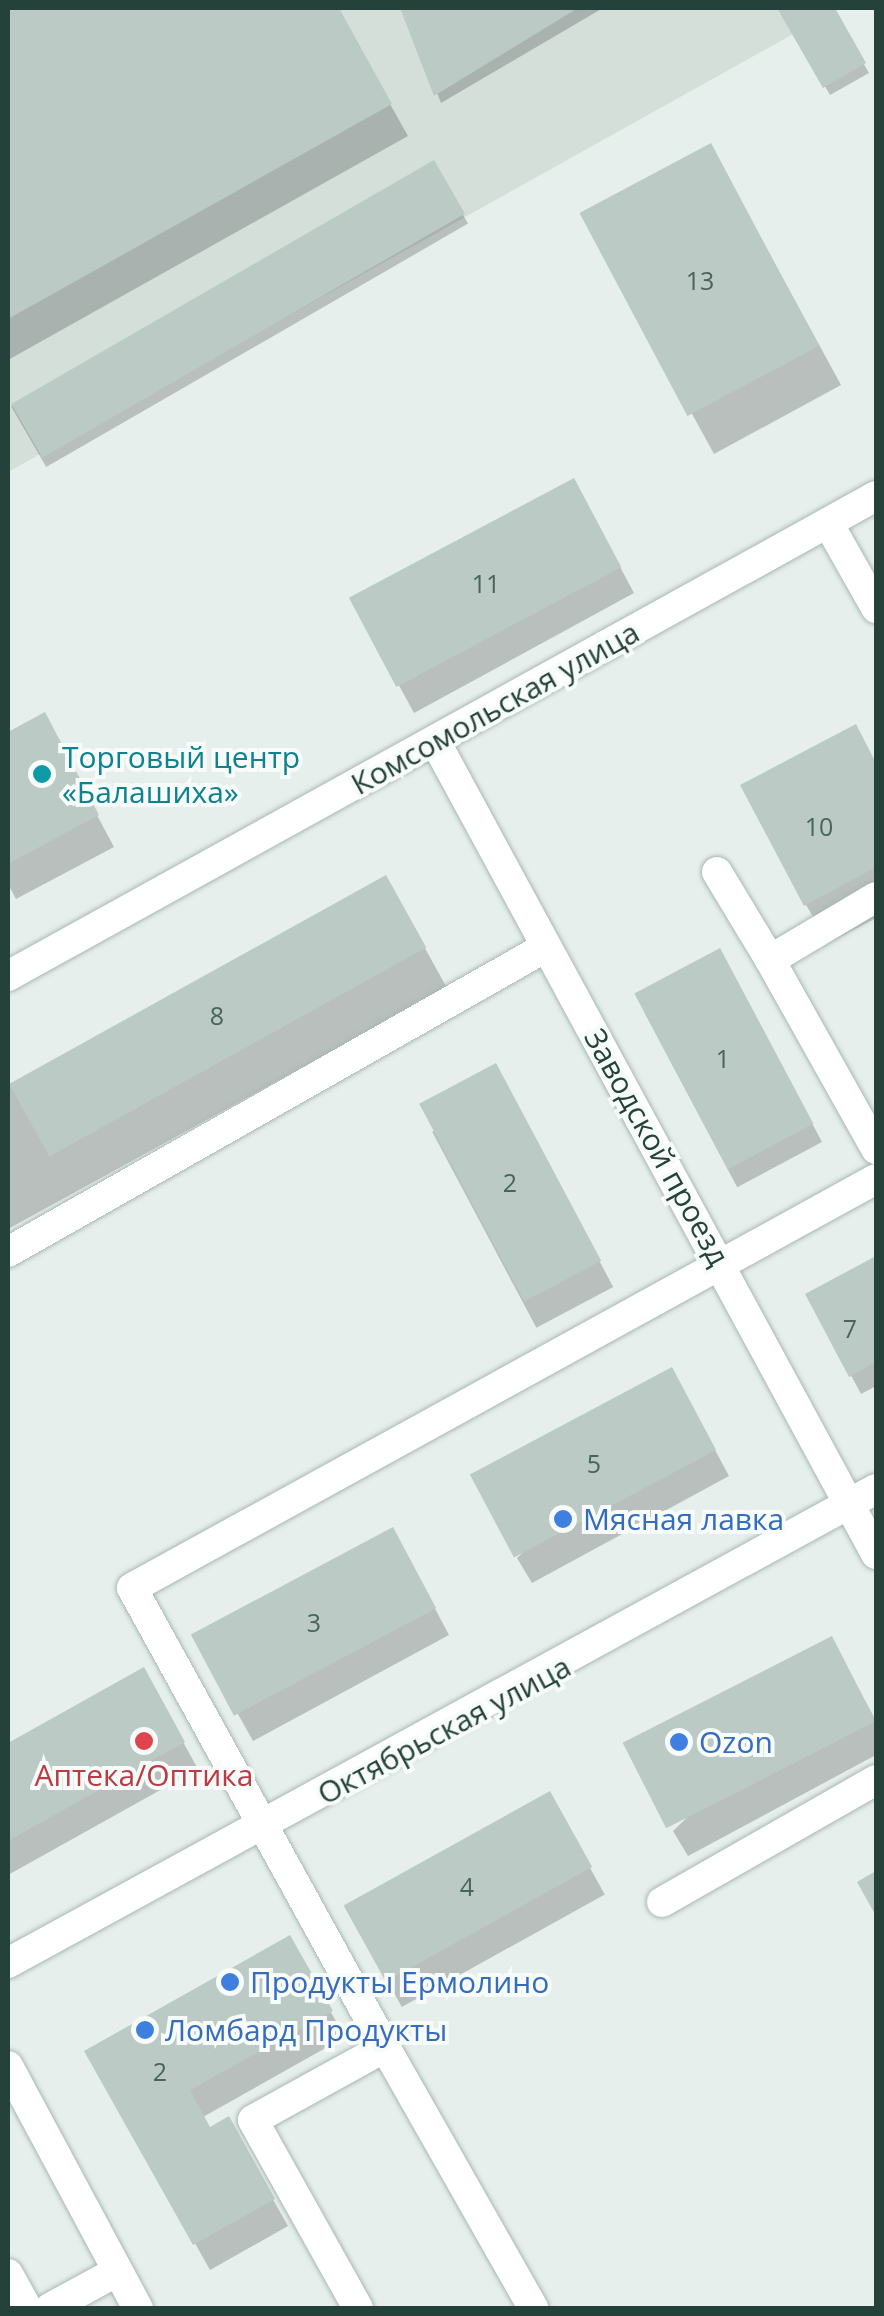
<!DOCTYPE html>
<html>
<head>
<meta charset="utf-8">
<style>
	body { margin:0 }
	#map { position:relative; width:884px; height:2316px; overflow:hidden; background:#e6efeb; font-family:"Open Sans",sans-serif }
	div>[style] { position:absolute }
	[style*='--x'] { left:calc(var(--x)*1px); top:calc(var(--y)*1px); width:calc(var(--w)*1px); rotate:calc(var(--a)*1deg) }
	.built>* { inset:0; background:#d4dfda }
	.shadow>* { inset:0; background:#0003; transform-origin:0 0 }
	.building>* { inset:0; background:#bbcac4; transform-origin:0 0 }
	.roads { filter:drop-shadow(0 0 2px #a8b8b2) drop-shadow(0 0 2px #a8b8b2) }
	.service>* { height:30px; margin:-15px; padding:0 15px; transform-origin:15px; border-radius:15px; background:#fff }
	.minor>* { height:30px; margin:-15px; padding:0 15px; transform-origin:15px; border-radius:15px; background:#fff }
	.dots>* { width:28px; height:28px; translate:-50% -50%; box-sizing:border-box; border:5px solid #f7fbf9; border-radius:50% }
	span { translate:-50% -50%; white-space:nowrap; text-align:center; line-height:1.15; -webkit-text-stroke:8px #f7fbf9; paint-order:stroke }
	.number-label { font-size:25px; color:#4a645c }
	.number-label span { -webkit-text-stroke-width:0 }
	.street-label { font-size:30px; color:#24423a }
	.culture-label { font-size:30px; color:#0d838f }
	.left { translate:0 -50%; text-align:left }
	.shop-label { font-size:30px; color:#366cbe }
	.health-label { font-size:30px; color:#be3a42 }
	.frame { position:absolute; inset:0; border:10px solid #24423a; pointer-events:none }
</style>
</head>
<body>
<div id="map">
	<div class="built">
		<i style="clip-path:polygon(8px 8px,793px 8px,804px 28px,8px 472px)"></i>
	</div>
	<div class="shadow">
		<i style="clip-path:polygon(8px 8px,336px 8px,408px 136px,8px 360px)"></i>
		<i style="clip-path:polygon(403px 8px,603px 8px,441px 103px)"></i>
		<i style="clip-path:polygon(780px 8px,832px 8px,869px 73px,830px 95px)"></i>
		<i style="left:433px;top:163px;width:70px;height:487px;rotate:60deg"></i>
		<i style="clip-path:polygon(732px 185px,841px 385px,714px 454px,583px 215px)"></i>
		<i style="clip-path:polygon(588px 507px,634px 593px,414px 713px,353px 601px)"></i>
		<i style="clip-path:polygon(44px 716px,114px 847px,16px 899px,8px 884px,8px 735px)"></i>
		<i style="clip-path:polygon(855px 727px,876px 765px,876px 918px,829px 943px,806px 905px)"></i>
		<i style="clip-path:polygon(386px 878px,447px 988px,8px 1229px,8px 1086px)"></i>
		<i style="left:730px;top:969px;width:196px;height:96px;rotate:62deg"></i>
		<i style="left:509px;top:1091px;width:222px;height:87px;rotate:62deg"></i>
		<i style="clip-path:polygon(876px 1258px,876px 1386px,861px 1394px,808px 1295px)"></i>
		<i style="clip-path:polygon(686px 1396px,729px 1476px,532px 1583px,517px 1558px)"></i>
		<i style="clip-path:polygon(407px 1556px,449px 1635px,253px 1741px,195px 1637px)"></i>
		<i style="clip-path:polygon(846px 1665px,876px 1721px,876px 1755px,688px 1856px,673px 1831px)"></i>
		<i style="clip-path:polygon(143px 1670px,198px 1769px,8px 1875px,8px 1745px)"></i>
		<i style="left:549px;top:1794px;width:115px;height:232px;rotate:61deg"></i>
		<i style="clip-path:polygon(289px 1939px,345px 2037px,203px 2117px,210px 2130px,228px 2120px,288px 2226px,210px 2270px,88px 2052px)"></i>
	</div>
	<div class="building">
		<i style="clip-path:polygon(8px 8px,339px 8px,392px 104px,8px 319px)"></i>
		<i style="clip-path:polygon(400px 8px,578px 8px,434px 96px)"></i>
		<i style="clip-path:polygon(777px 8px,835px 8px,866px 63px,823px 88px)"></i>
		<i style="left:711px;top:143px;width:230px;height:149px;rotate:62deg"></i>
		<i style="left:434px;top:160px;width:62px;height:488px;rotate:60deg"></i>
		<i style="left:574px;top:478px;width:101px;height:255px;rotate:62deg"></i>
		<i style="clip-path:polygon(45px 712px,99px 815px,8px 864px,8px 732px)"></i>
		<i style="clip-path:polygon(856px 724px,876px 763px,876px 867px,804px 906px,740px 785px)"></i>
		<i style="left:386px;top:875px;width:83px;height:431px;rotate:61deg"></i>
		<i style="left:720px;top:948px;width:199px;height:97px;rotate:62deg"></i>
		<i style="left:496px;top:1063px;width:224px;height:87px;rotate:62deg"></i>
		<i style="clip-path:polygon(876px 1256px,876px 1362px,849px 1377px,805px 1294px)"></i>
		<i style="left:672px;top:1367px;width:94px;height:229px;rotate:62deg"></i>
		<i style="left:393px;top:1527px;width:92px;height:229px;rotate:62deg"></i>
		<i style="left:832px;top:1636px;width:96px;height:235px;rotate:63deg"></i>
		<i style="clip-path:polygon(144px 1667px,185px 1742px,8px 1841px,8px 1743px)"></i>
		<i style="left:550px;top:1791px;width:87px;height:236px;rotate:61deg"></i>
		<i style="clip-path:polygon(876px 1871px,876px 1916px,857px 1882px)"></i>
		<i style="clip-path:polygon(290px 1935px,333px 2011px,190px 2090px,210px 2127px,229px 2116px,275px 2199px,193px 2245px,84px 2051px)"></i>
	</div>
	<div class="roads">
		<div class="service">
			<i style="--x:828;--y:523;--w:98;--a:60.5"></i>
			<i style="--x:717;--y:872;--w:103;--a:58.9"></i>
			<i style="--x:770;--y:960;--w:123;--a:-30.7"></i>
			<i style="--x:770;--y:960;--w:217;--a:60.7"></i>
			<i style="--x:8;--y:1252;--w:618;--a:-29.55"></i>
			<i style="--x:662;--y:1902;--w:246;--a:-29.7"></i>
			<i style="--x:385;--y:2047;--w:300;--a:60.4"></i>
			<i style="--x:8;--y:2274;--w:39;--a:61"></i>
			<i style="--x:50;--y:2308;--w:77;--a:-28.6"></i>
			<i style="--x:358;--y:2308;--w:215;--a:-119.2"></i>
			<i style="--x:253;--y:2120;--w:151;--a:-28.9"></i>
			<i style="--x:385;--y:2047;--w:524;--a:-118.86"></i>
			<i style="--x:132;--y:1588;--w:849;--a:-28.8"></i>
		</div>
		<div class="minor">
			<i style="--x:435;--y:741;--w:925;--a:61.52"></i>
			<i style="--x:8;--y:976;--w:992;--a:-28.94"></i>
			<i style="--x:8;--y:1963;--w:989;--a:-28.64"></i>
			<i style="--x:8;--y:2066;--w:275;--a:61.8"></i>
		</div>
	</div>
	<div class="dots">
		<i style="left:42px;top:774px;background:#0f9aa8"></i>
		<i style="left:563px;top:1519px;background:#3f7fe0"></i>
		<i style="left:144px;top:1741px;background:#e0444e"></i>
		<i style="left:679px;top:1742px;background:#3f7fe0"></i>
		<i style="left:230px;top:1982px;background:#3f7fe0"></i>
		<i style="left:145px;top:2030px;background:#3f7fe0"></i>
	</div>
	<div class="number-label">
		<span style="left:700px;top:280px">13</span>
		<span style="left:486px;top:583px">11</span>
		<span style="left:819px;top:826px">10</span>
		<span style="left:217px;top:1015px">8</span>
		<span style="left:723px;top:1058px">1</span>
		<span style="left:510px;top:1182px">2</span>
		<span style="left:850px;top:1328px">7</span>
		<span style="left:594px;top:1463px">5</span>
		<span style="left:314px;top:1622px">3</span>
		<span style="left:467px;top:1886px">4</span>
		<span style="left:160px;top:2071px">2</span>
	</div>
	<div class="street-label">
		<span style="left:495px;top:708px;rotate:-29deg">Комсомольская улица</span>
		<span style="left:657px;top:1147px;rotate:61deg">Заводской проезд</span>
		<span style="left:444px;top:1730px;rotate:-28deg">Октябрьская улица</span>
	</div>
	<div class="culture-label">
		<span class="left" style="left:62px;top:774px">Торговый центр<br>«Балашиха»</span>
	</div>
	<div class="shop-label">
		<span class="left" style="left:583px;top:1519px">Мясная лавка</span>
		<span class="left" style="left:699px;top:1742px">Ozon</span>
		<span class="left" style="left:250px;top:1982px">Продукты Ермолино</span>
		<span class="left" style="left:165px;top:2030px">Ломбард Продукты</span>
	</div>
	<div class="health-label">
		<span style="left:144px;top:1775px">Аптека/Оптика</span>
	</div>
	<div class="frame"></div>
</div>
</body>
</html>
